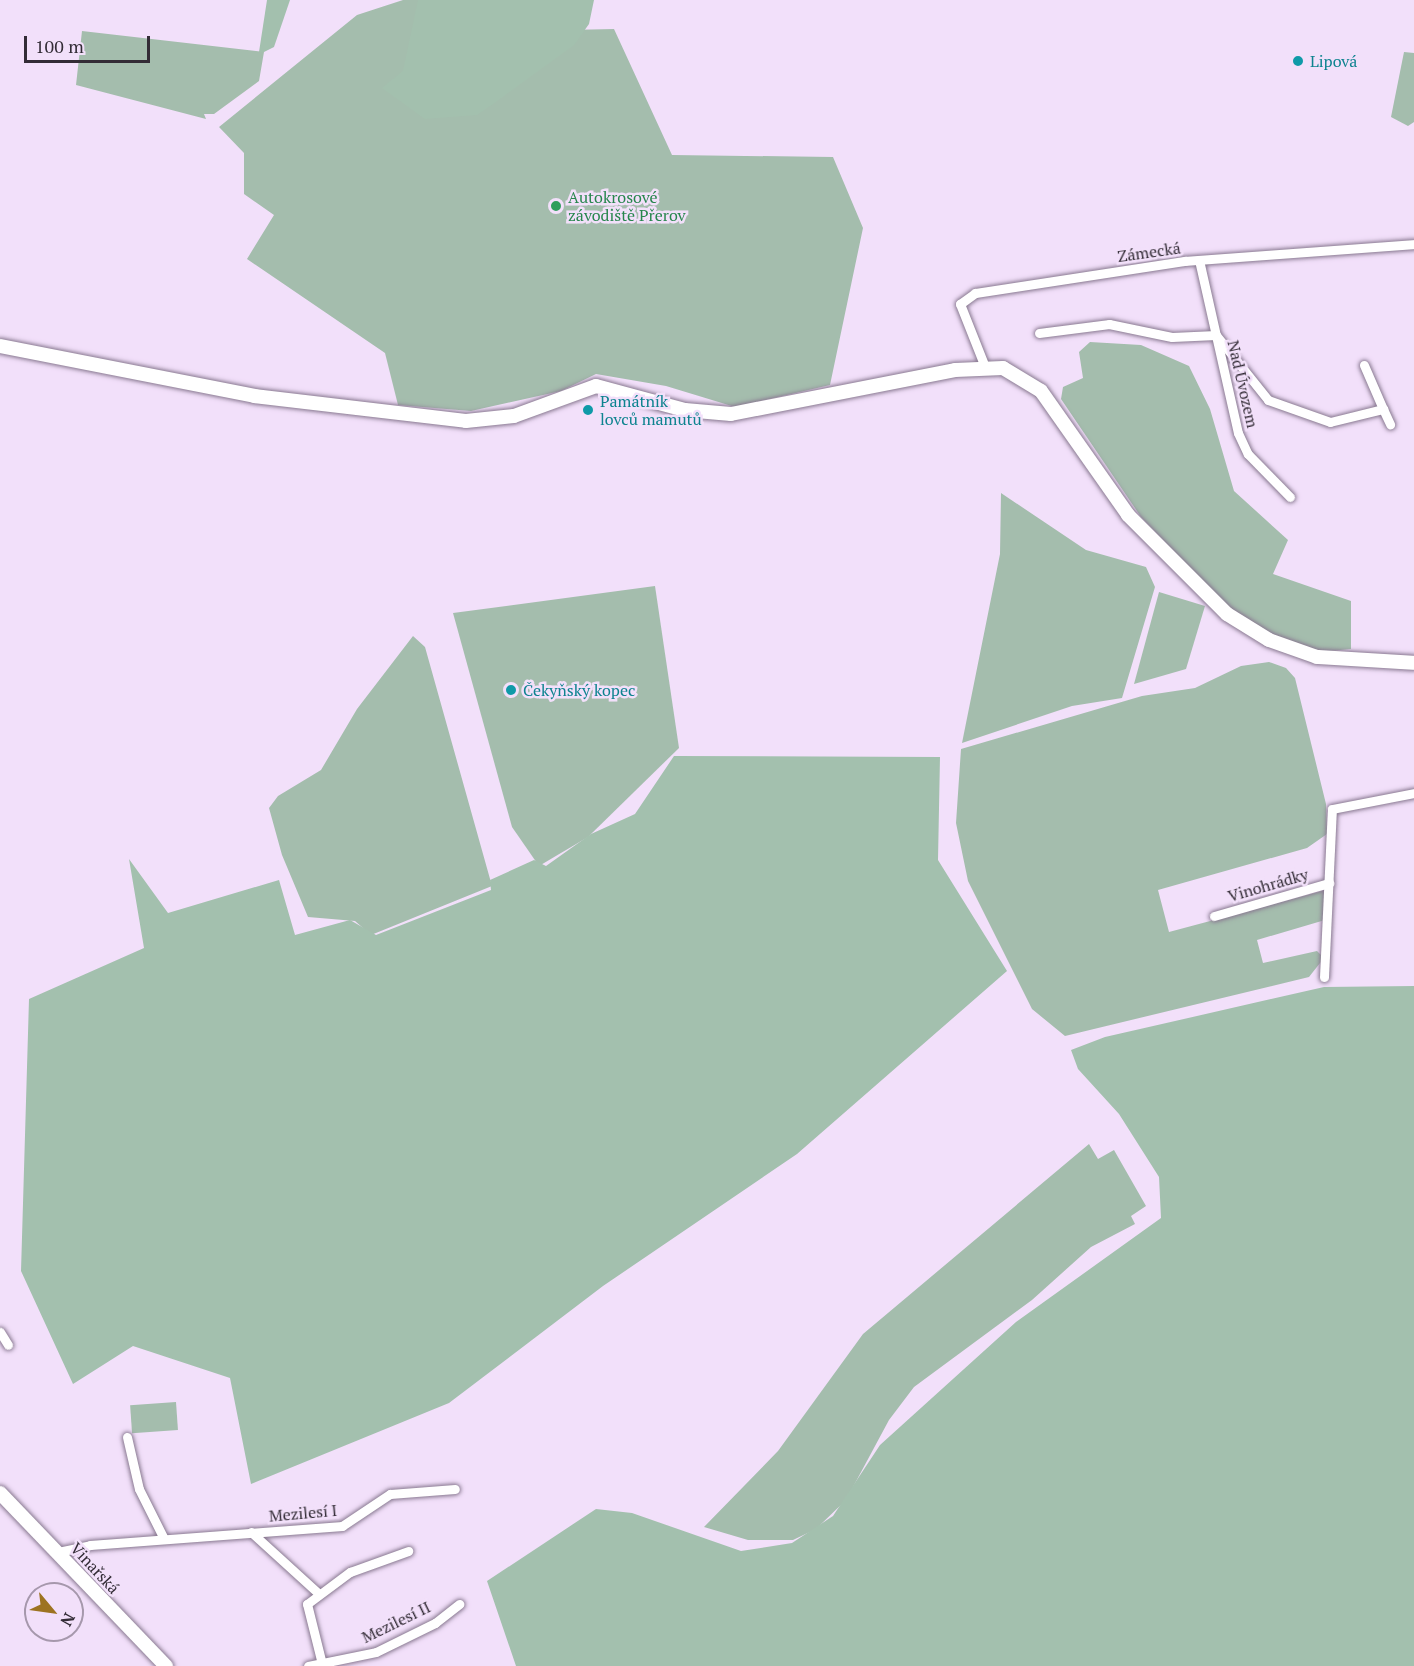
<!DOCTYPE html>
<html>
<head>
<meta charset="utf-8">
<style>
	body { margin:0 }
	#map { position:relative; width:1414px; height:1666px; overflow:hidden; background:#f2e0fa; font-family:"PT Serif",serif }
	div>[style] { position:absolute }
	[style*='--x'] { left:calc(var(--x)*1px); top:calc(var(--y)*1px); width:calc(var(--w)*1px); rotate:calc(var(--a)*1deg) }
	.green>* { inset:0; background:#a4bdad; transform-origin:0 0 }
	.forest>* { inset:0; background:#a3c0ae }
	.roads { filter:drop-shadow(0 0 2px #897991) drop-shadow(0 0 2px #897991) }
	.street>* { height:9px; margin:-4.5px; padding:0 4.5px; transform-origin:4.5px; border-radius:4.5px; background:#fff }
	.secondary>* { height:14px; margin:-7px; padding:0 7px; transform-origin:7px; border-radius:7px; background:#fff }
	.dots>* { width:16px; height:16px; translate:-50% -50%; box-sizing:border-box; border:3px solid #f2e0fa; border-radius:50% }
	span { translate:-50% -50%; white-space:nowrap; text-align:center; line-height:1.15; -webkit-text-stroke:5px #f2e0fa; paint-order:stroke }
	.culture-label { font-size:16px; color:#0d838f }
	.left { translate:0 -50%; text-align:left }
	.leisure-label { font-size:16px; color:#27864d }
	.street-label { font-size:16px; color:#332c36 }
	.north { position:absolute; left:24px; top:1582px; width:60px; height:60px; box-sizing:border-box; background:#f2e0fa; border:2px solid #a698ac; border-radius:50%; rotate:119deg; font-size:16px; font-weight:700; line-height:24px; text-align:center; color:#332c36 }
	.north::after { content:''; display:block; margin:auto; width:21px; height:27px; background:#9d7321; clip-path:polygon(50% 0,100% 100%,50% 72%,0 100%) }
	.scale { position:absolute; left:24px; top:36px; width:126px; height:27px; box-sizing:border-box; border:3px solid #332c36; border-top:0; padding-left:8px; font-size:18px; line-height:21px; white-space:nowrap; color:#332c36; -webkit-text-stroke:4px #f2e0fa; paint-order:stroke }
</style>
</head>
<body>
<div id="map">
	<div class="green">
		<i style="clip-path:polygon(403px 0,429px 0,521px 31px,614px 29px,672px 155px,833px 157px,863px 228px,830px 385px,735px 407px,666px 386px,596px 374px,561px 391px,471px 411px,398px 405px,385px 353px,247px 259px,274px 215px,244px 194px,244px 153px,219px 127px,357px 15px)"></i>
		<i style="clip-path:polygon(82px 31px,264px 52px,259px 81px,214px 114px,204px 114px,206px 119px,76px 85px)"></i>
		<i style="clip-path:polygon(1404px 52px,1414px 53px,1414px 122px,1408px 126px,1391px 117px)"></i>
		<i style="clip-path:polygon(1090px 342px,1141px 345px,1189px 366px,1210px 409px,1234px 491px,1288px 540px,1273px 574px,1351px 601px,1351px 649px,1319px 652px,1278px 638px,1228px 607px,1141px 517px,1061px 399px,1063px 387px,1083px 378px,1079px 352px)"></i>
		<i style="clip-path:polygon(1001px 493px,1086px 550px,1146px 567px,1155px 587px,1122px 698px,1072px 706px,962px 743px,1000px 554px)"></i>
		<i style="clip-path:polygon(655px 586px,679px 748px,588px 837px,539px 866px,512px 827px,453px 613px)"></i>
		<i style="clip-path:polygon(1159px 592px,1205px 606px,1186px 669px,1134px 684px)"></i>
		<i style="clip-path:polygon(413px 636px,425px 647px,492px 886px,371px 935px,355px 921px,308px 917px,282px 855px,269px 808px,278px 796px,321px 770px,357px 709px)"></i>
		<i style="clip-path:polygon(1269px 662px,1286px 668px,1295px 678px,1326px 804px,1327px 834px,1307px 848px,1158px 890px,1169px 932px,1326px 890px,1325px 920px,1257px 940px,1263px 963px,1317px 951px,1324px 958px,1309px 977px,1065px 1036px,1032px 1009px,968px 881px,956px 823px,961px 749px,1142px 696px,1195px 688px,1241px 666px)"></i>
		<i style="clip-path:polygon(1089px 1144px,1098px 1159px,1114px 1150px,1146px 1206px,1131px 1216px,1135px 1224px,1091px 1247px,1032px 1300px,914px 1387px,889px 1420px,846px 1500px,816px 1529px,793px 1540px,748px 1540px,704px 1527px,778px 1451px,863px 1334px)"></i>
		<i style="left:176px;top:1402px;width:28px;height:46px;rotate:86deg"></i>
	</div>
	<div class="forest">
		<i style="clip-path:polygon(267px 0,290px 0,274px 47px,264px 52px,259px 52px)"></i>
		<i style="clip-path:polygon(418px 0,594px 0,589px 24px,574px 45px,493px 104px,477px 115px,425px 119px,382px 88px,403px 71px)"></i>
		<i style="clip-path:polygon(674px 756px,940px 757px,938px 860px,1007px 971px,797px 1154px,603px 1286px,449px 1403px,251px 1484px,230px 1378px,133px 1346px,73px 1384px,21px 1271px,29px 999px,144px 948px,129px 859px,168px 913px,279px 880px,295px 935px,350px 920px,376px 935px,491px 890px,490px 880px,534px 860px,546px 866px,591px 834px,635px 814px)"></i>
		<i style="clip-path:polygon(1414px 986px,1414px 1666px,516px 1666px,487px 1581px,596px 1509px,632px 1513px,741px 1551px,792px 1543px,833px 1516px,880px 1445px,1016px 1322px,1161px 1218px,1159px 1177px,1119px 1114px,1078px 1069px,1071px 1050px,1105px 1037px,1324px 987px)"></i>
	</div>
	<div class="roads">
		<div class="street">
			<i style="--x:1199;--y:260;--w:177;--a:77.3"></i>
			<i style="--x:1238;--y:433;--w:23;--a:65"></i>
			<i style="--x:1248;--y:454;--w:60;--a:45.7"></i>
			<i style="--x:1039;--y:333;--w:71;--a:-7.3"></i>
			<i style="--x:1109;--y:324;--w:64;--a:11.7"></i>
			<i style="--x:1172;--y:337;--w:44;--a:-2.6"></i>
			<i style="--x:1216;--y:335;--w:83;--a:51.3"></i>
			<i style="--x:1268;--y:400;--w:66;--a:19.5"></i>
			<i style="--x:1330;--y:422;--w:55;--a:-13.8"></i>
			<i style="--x:1383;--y:409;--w:48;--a:-113.4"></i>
			<i style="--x:985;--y:367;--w:68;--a:-111.6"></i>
			<i style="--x:960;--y:304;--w:19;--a:-36"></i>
			<i style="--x:975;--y:293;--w:212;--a:-8.7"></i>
			<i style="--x:1185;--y:261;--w:230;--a:-4.2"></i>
			<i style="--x:1383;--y:409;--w:17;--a:65"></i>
			<i style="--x:1214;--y:916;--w:120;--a:-16"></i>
			<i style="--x:1324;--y:977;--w:168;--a:-87.3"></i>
			<i style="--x:1332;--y:809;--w:84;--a:-11"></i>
			<i style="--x:0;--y:1332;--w:15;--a:58"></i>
			<i style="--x:127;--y:1437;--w:53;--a:77"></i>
			<i style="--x:139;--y:1489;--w:56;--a:63.4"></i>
			<i style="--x:251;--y:1532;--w:91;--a:42.3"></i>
			<i style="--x:58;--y:1552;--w:33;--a:-12"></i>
			<i style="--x:90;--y:1545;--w:253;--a:-4.3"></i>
			<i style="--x:342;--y:1526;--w:58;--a:-33.7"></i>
			<i style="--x:390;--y:1494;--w:65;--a:-4.4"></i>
			<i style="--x:322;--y:1664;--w:62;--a:-104"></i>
			<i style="--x:307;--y:1604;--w:54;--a:-36.7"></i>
			<i style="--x:350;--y:1572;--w:62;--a:-19.9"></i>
			<i style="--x:308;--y:1666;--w:69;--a:-11.6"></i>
			<i style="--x:376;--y:1652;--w:66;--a:-26.2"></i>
			<i style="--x:435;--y:1623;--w:31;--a:-38"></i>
		</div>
		<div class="secondary">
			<i style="--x:0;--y:346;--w:259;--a:11.1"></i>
			<i style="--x:254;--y:396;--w:213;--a:6.7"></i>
			<i style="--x:466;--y:421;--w:48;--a:-5.9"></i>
			<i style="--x:514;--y:416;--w:87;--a:-20.1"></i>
			<i style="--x:596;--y:386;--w:92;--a:15.1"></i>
			<i style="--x:685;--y:410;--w:46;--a:5"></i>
			<i style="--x:731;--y:414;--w:228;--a:-11.1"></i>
			<i style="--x:955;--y:370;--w:48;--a:-2.4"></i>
			<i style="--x:1003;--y:368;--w:44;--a:31.2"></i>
			<i style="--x:1041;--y:391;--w:151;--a:54.9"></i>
			<i style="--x:1128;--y:515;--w:140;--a:45"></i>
			<i style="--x:1227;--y:614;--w:49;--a:31.8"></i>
			<i style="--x:1269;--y:640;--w:51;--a:19.5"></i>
			<i style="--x:1317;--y:657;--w:97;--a:3.5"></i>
			<i style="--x:0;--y:1493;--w:240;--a:46.2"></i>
		</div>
	</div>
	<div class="dots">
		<i style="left:1298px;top:61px;background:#0f9aa8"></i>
		<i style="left:556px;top:206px;background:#2e9e5b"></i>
		<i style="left:588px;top:410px;background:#0f9aa8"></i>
		<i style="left:511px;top:690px;background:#0f9aa8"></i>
	</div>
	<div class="culture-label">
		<span class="left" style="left:1310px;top:61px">Lipová</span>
		<span class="left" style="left:600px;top:410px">Památník<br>lovců mamutů</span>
		<span class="left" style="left:523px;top:690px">Čekyňský kopec</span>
	</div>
	<div class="leisure-label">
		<span class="left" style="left:568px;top:206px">Autokrosové<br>závodiště Přerov</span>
	</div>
	<div class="street-label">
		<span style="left:1149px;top:252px;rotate:-8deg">Zámecká</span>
		<span style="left:1243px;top:384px;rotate:77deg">Nad Úvozem</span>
		<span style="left:1268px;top:885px;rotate:-16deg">Vinohrádky</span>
		<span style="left:303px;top:1513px;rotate:-5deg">Mezilesí I</span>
		<span style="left:95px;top:1568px;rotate:47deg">Vinařská</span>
		<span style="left:396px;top:1622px;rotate:-26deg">Mezilesí II</span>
	</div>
	<div class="north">N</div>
	<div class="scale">100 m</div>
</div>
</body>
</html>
